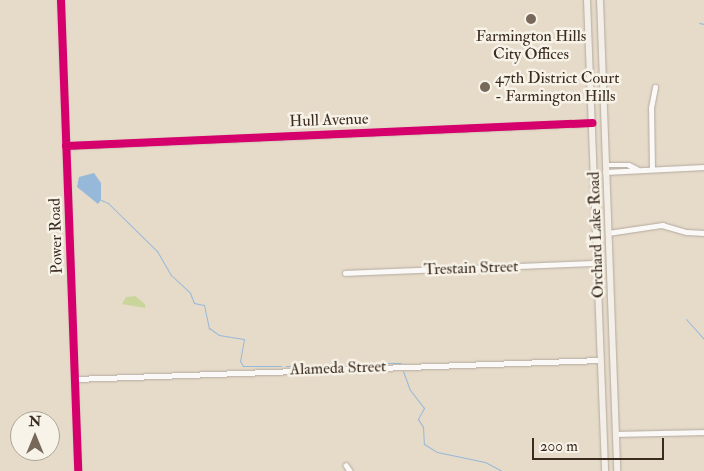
<!DOCTYPE html>
<html>
<head>
<meta charset="utf-8">
<style>
	body { margin:0 }
	#map { position:relative; width:704px; height:471px; overflow:hidden; background:#e6dac9; font-family:"IM FELL Double Pica",serif }
	div>[style] { position:absolute }
	[style*='--x'] { left:calc(var(--x)*1px); top:calc(var(--y)*1px); width:calc(var(--w)*1px); rotate:calc(var(--a)*1deg) }
	.green>* { inset:0; background:#cad59c }
	.water>* { inset:0; background:#96b9da }
	.stream>* { height:1px; margin:-0.5px; padding:0 0.5px; transform-origin:0.5px; border-radius:0.5px; background:#96b9da }
	.roads { filter:drop-shadow(0 0 1px #b3aa9e) drop-shadow(0 0 1px #b3aa9e) }
	.street>* { height:4.5px; margin:-2.25px; padding:0 2.25px; transform-origin:2.25px; border-radius:2.25px; background:#fbf9f7 }
	.secondary>* { height:6px; margin:-3px; padding:0 3px; transform-origin:3px; border-radius:3px; background:#f3efe8 }
	.cycleway>* { height:8px; margin:-4px; padding:0 4px; transform-origin:4px; border-radius:4px; background:#d6006c }
	.dots>* { width:14px; height:14px; translate:-50% -50%; box-sizing:border-box; border:2px solid #f7f3e8; border-radius:50% }
	span { translate:-50% -50%; white-space:nowrap; text-align:center; line-height:1.15; -webkit-text-stroke:5px #f7f3e8; paint-order:stroke }
	.poi-label { font-size:16px; color:#3b2a1e }
	.left { translate:0 -50%; text-align:left }
	.street-label { font-size:16px; color:#3b2a1e }
	.north { position:absolute; left:10px; top:411px; width:50px; height:50px; box-sizing:border-box; background:#f7f3e8; border:1px solid #aca397; border-radius:50%; rotate:0deg; font-size:14px; font-weight:700; line-height:20px; text-align:center; color:#3b2a1e }
	.north::after { content:''; display:block; margin:auto; width:18px; height:22px; background:#77685a; clip-path:polygon(50% 0,100% 100%,50% 72%,0 100%) }
	.scale { position:absolute; left:532px; top:438px; width:132px; height:22px; box-sizing:border-box; border:2px solid #3b2a1e; border-top:0; padding-left:6px; font-size:15px; line-height:18px; white-space:nowrap; color:#3b2a1e; -webkit-text-stroke:4px #f7f3e8; paint-order:stroke }
</style>
</head>
<body>
<div id="map">
	<div class="green">
		<i style="clip-path:polygon(135px 296px,145px 304px,145px 308px,122px 304px,126px 297px)"></i>
	</div>
	<div class="water">
		<i style="clip-path:polygon(94px 173px,101px 183px,101px 200px,98px 204px,77px 187px,79px 177px)"></i>
	</div>
	<div class="stream">
		<i style="--x:699;--y:23;--w:5;--a:11"></i>
		<i style="--x:101;--y:200;--w:8;--a:23"></i>
		<i style="--x:108;--y:203;--w:69;--a:44.4"></i>
		<i style="--x:157;--y:251;--w:28;--a:60"></i>
		<i style="--x:171;--y:275;--w:26;--a:43"></i>
		<i style="--x:190;--y:293;--w:11;--a:68"></i>
		<i style="--x:194;--y:303;--w:10;--a:11"></i>
		<i style="--x:204;--y:305;--w:24;--a:78"></i>
		<i style="--x:209;--y:328;--w:12;--a:35"></i>
		<i style="--x:219;--y:335;--w:25;--a:9"></i>
		<i style="--x:244;--y:339;--w:22;--a:100"></i>
		<i style="--x:240;--y:361;--w:6;--a:59"></i>
		<i style="--x:243;--y:366;--w:38;--a:0"></i>
		<i style="--x:686;--y:319;--w:27;--a:48"></i>
		<i style="--x:375;--y:363;--w:26;--a:0"></i>
		<i style="--x:346;--y:364;--w:26;--a:-2"></i>
		<i style="--x:321;--y:365;--w:19;--a:-3"></i>
		<i style="--x:286;--y:366;--w:7;--a:0"></i>
		<i style="--x:298;--y:366;--w:19;--a:-3"></i>
		<i style="--x:403;--y:371;--w:20;--a:70"></i>
		<i style="--x:410;--y:390;--w:23;--a:52"></i>
		<i style="--x:424;--y:408;--w:13;--a:119"></i>
		<i style="--x:418;--y:419;--w:9;--a:58"></i>
		<i style="--x:423;--y:427;--w:17;--a:87"></i>
		<i style="--x:424;--y:444;--w:15;--a:32"></i>
		<i style="--x:437;--y:452;--w:49;--a:11.8"></i>
		<i style="--x:485;--y:462;--w:19;--a:28"></i>
	</div>
	<div class="roads">
		<div class="street">
			<i style="--x:61;--y:0;--w:471;--a:87.9"></i>
			<i style="--x:66;--y:146;--w:527;--a:-2.5"></i>
			<i style="--x:605;--y:165;--w:24;--a:0"></i>
			<i style="--x:629;--y:165;--w:9;--a:27"></i>
			<i style="--x:652;--y:169;--w:61;--a:-90.9"></i>
			<i style="--x:651;--y:108;--w:21;--a:-79"></i>
			<i style="--x:605;--y:172;--w:99;--a:-2.9"></i>
			<i style="--x:608;--y:233;--w:55;--a:-8.4"></i>
			<i style="--x:662;--y:225;--w:26;--a:16"></i>
			<i style="--x:687;--y:232;--w:17;--a:3"></i>
			<i style="--x:345;--y:273;--w:252;--a:-2.3"></i>
			<i style="--x:75;--y:379;--w:525;--a:-2.07"></i>
			<i style="--x:615;--y:434;--w:89;--a:-1.3"></i>
			<i style="--x:346;--y:465;--w:7;--a:56"></i>
		</div>
		<div class="secondary">
			<i style="--x:587;--y:0;--w:471;--a:87.8"></i>
			<i style="--x:600;--y:0;--w:471;--a:87.9"></i>
		</div>
	</div>
	<div class="cycleway">
		<i style="--x:61;--y:0;--w:471;--a:87.9"></i>
		<i style="--x:66;--y:146;--w:527;--a:-2.5"></i>
	</div>
	<div class="dots">
		<i style="left:531px;top:19px;background:#77685a"></i>
		<i style="left:485px;top:87px;background:#77685a"></i>
	</div>
	<div class="poi-label">
		<span style="left:531px;top:45px">Farmington Hills<br>City Offices</span>
		<span class="left" style="left:495px;top:87px">47th District Court<br>- Farmington Hills</span>
	</div>
	<div class="street-label">
		<span style="left:329px;top:120px;rotate:-2deg">Hull Avenue</span>
		<span style="left:596px;top:235px;rotate:-92deg">Orchard Lake Road</span>
		<span style="left:56px;top:236px;rotate:-92deg">Power Road</span>
		<span style="left:471px;top:268px;rotate:-2deg">Trestain Street</span>
		<span style="left:338px;top:368px;rotate:-2deg">Alameda Street</span>
	</div>
	<div class="north">N</div>
	<div class="scale">200 m</div>
</div>
</body>
</html>
